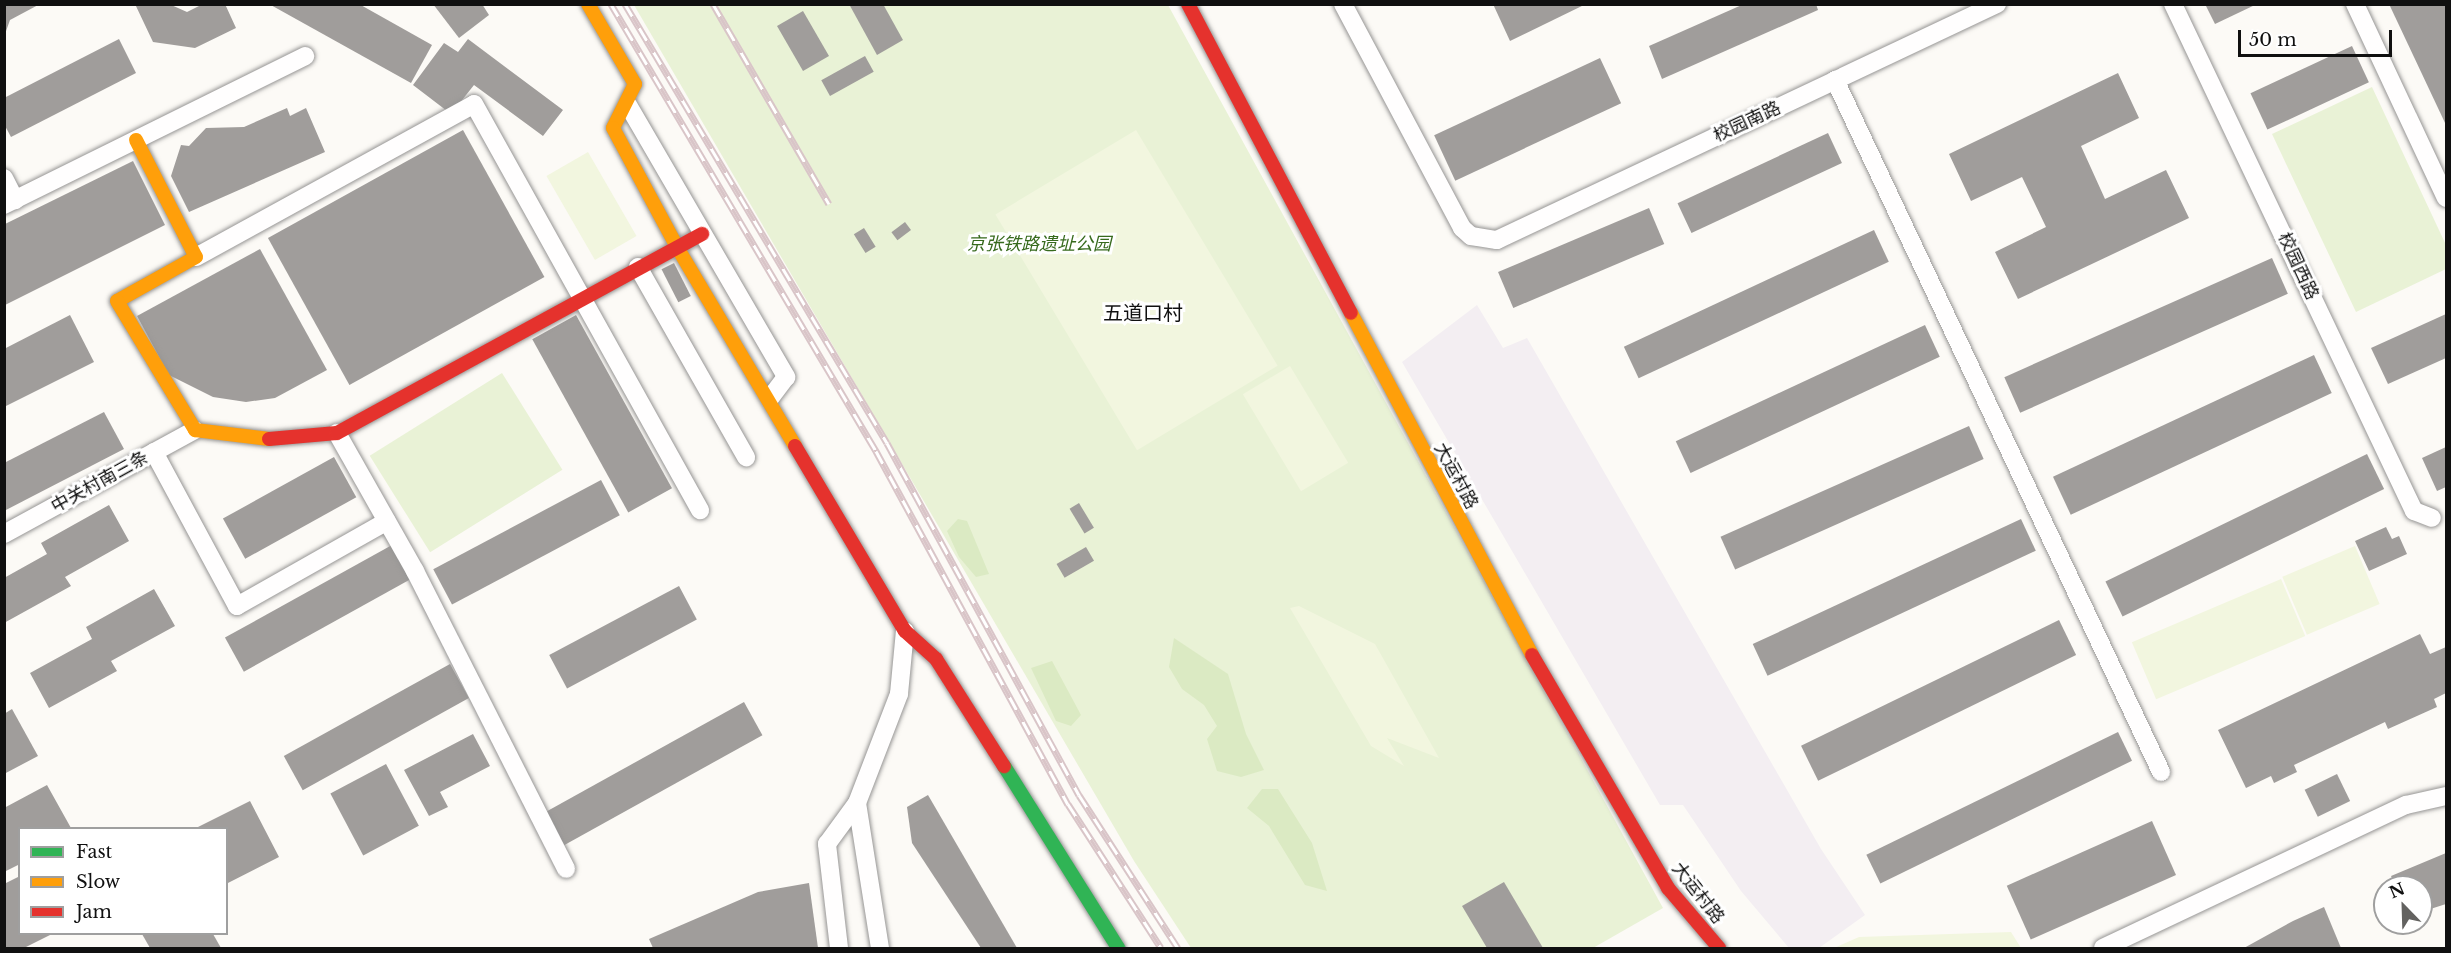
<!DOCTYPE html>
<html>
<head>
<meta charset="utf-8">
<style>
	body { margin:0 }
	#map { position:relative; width:2451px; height:953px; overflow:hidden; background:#fcfaf6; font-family:"Libre Baskerville","Noto Sans SC",serif }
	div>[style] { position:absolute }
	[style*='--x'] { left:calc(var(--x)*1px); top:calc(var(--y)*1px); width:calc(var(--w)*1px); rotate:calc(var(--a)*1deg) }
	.industrial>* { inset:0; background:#f3eef2 }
	.green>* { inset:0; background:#e9f2d6; transform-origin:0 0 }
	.forest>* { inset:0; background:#dbeac3 }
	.pitch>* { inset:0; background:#f2f6df; transform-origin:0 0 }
	.building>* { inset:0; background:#a09d9b; transform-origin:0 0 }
	.roads { filter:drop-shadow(0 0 2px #969594) drop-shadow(0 0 2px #969594) }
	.street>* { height:18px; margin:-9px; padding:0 9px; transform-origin:9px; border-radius:9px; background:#fffefe }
	.fast>* { height:14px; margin:-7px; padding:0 7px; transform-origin:7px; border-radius:7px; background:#30b455 }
	.slow>* { height:14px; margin:-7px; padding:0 7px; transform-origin:7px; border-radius:7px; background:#ff9f0a }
	.jam>* { height:14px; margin:-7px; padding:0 7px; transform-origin:7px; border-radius:7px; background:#e5322d }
	.rail>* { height:7px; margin-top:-3.5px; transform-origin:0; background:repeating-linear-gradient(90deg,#fff 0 14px,#d9c5c8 0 28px); box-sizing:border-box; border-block:2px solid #d9c5c8 }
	span { translate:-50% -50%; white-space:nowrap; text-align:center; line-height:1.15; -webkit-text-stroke:6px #fff; paint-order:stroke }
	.street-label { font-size:18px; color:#101010 }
	.park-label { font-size:18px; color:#376a1d; font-style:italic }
	.neighbourhood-label { font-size:20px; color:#101010 }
	.frame { position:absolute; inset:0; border:6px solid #101010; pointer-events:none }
	.legend { position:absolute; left:18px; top:827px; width:210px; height:108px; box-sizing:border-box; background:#fff; border:2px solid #9f9f9f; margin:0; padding:8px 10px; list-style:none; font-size:18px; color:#101010 }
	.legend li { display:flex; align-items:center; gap:12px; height:30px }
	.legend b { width:30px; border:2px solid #9f9f9f }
	.north { position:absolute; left:2373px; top:875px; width:60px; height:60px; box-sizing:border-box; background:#fff; border:2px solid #9f9f9f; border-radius:50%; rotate:337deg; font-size:16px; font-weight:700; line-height:24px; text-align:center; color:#101010 }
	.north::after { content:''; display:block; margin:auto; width:21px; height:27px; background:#636260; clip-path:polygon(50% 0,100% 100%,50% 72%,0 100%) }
	.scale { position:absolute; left:2238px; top:30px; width:154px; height:27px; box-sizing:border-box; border:3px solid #101010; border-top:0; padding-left:8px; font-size:18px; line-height:21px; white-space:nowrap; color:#101010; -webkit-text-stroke:4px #fff; paint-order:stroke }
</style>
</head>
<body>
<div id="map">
	<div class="industrial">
		<i style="clip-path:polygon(1477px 305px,1503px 348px,1527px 338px,1821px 849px,1865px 915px,1819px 948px,1789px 948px,1741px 891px,1683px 805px,1660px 805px,1402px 362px)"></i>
	</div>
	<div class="green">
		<i style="clip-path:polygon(634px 5px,1168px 5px,1663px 908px,1593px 948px,1191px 948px,1134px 861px)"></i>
		<i style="clip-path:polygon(2372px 87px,2446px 245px,2446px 269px,2356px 312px,2272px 134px)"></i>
		<i style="left:502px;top:373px;width:114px;height:156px;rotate:58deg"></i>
	</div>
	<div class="forest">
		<i style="clip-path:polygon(958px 519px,967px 521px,989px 574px,976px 577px,959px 557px,947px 531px)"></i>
		<i style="clip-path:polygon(1174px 638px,1228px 674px,1246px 734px,1264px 770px,1241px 777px,1217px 771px,1207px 739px,1217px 726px,1204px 705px,1182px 689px,1169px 667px)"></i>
		<i style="clip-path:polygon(1052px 661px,1081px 715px,1071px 726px,1056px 721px,1031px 668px)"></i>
		<i style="clip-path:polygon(1262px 789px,1278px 789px,1312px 843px,1327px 891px,1305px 885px,1269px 826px,1247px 808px)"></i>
	</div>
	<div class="pitch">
		<i style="left:1136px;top:130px;width:275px;height:164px;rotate:59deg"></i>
		<i style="left:588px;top:152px;width:97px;height:48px;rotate:60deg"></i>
		<i style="left:1290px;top:366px;width:113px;height:55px;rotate:59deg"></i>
		<i style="left:2355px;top:546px;width:63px;height:79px;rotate:67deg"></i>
		<i style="left:2281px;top:579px;width:62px;height:162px;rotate:67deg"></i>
		<i style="clip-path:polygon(1299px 606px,1375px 644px,1439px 758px,1387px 738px,1404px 766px,1371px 746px,1290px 608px)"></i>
		<i style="clip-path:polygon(2011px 932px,2021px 948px,1834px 948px,1859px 937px)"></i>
	</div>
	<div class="building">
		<i style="clip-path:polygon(4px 4px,40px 4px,10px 20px,5px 34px)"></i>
		<i style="clip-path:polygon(135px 4px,169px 4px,187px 12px,203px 4px,225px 4px,236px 28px,195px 48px,153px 42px)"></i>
		<i style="clip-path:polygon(269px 4px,359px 4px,432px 45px,411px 83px)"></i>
		<i style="clip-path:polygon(433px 4px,482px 4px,489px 15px,459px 38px)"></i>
		<i style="clip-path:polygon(849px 4px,883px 4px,903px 40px,877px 55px)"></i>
		<i style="clip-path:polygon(1493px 4px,1586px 4px,1510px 41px)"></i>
		<i style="clip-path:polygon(1744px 4px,1816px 4px,1818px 10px,1662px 79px,1649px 46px)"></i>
		<i style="clip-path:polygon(2205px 4px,2257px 4px,2215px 24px)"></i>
		<i style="clip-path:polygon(2389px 4px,2446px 4px,2446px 125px)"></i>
		<i style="left:803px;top:11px;width:52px;height:30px;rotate:60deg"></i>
		<i style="clip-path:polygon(119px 39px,136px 73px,11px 137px,4px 124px,4px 98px)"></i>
		<i style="clip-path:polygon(468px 39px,563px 110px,543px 136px,474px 85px,451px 114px,413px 85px,444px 43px,458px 52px)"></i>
		<i style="left:2352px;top:46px;width:40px;height:112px;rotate:65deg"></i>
		<i style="left:865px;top:56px;width:18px;height:50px;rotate:61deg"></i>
		<i style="left:1600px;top:58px;width:50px;height:183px;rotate:65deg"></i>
		<i style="clip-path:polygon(2118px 73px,2139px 118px,2081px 146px,2105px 199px,2166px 170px,2189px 218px,2018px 299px,1995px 252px,2046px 227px,2022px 177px,1971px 201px,1949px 154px)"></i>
		<i style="clip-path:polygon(287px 108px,290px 116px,306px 108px,325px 152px,189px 212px,171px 176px,181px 145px,189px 146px,206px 128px,244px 127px)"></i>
		<i style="left:463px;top:130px;width:168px;height:223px;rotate:61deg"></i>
		<i style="left:1828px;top:133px;width:33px;height:166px;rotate:65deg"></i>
		<i style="clip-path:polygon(133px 161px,165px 225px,5px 305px,5px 224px)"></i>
		<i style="left:1649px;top:208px;width:39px;height:164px;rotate:67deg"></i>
		<i style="left:905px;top:222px;width:10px;height:17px;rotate:53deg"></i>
		<i style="left:864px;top:228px;width:22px;height:12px;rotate:58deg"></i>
		<i style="left:1874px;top:230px;width:35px;height:276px;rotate:65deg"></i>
		<i style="clip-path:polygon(260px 249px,327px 370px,275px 398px,246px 402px,213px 397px,169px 375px,137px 316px)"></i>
		<i style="left:2272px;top:258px;width:39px;height:293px;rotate:66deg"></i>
		<i style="left:674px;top:263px;width:37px;height:14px;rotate:63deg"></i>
		<i style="clip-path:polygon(2446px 314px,2446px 358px,2388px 384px,2371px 348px)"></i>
		<i style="clip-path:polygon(70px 315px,94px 362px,4px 407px,4px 349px)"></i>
		<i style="left:576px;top:315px;width:198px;height:50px;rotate:61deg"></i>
		<i style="left:1925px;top:325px;width:35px;height:275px;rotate:65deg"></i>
		<i style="left:2314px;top:355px;width:42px;height:288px;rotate:65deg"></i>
		<i style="clip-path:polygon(104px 412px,124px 449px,4px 511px,4px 463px)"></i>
		<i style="left:1969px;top:426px;width:36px;height:272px;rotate:66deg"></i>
		<i style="clip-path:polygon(2446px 447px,2446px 487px,2437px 491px,2422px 458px)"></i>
		<i style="left:2367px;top:454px;width:39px;height:291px;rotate:64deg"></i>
		<i style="left:334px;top:457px;width:46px;height:127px;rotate:61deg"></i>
		<i style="left:601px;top:480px;width:40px;height:190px;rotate:62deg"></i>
		<i style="left:1079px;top:503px;width:29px;height:11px;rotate:59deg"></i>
		<i style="clip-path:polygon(109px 505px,129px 541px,65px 577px,71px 586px,4px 623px,4px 578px,47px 554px,41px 543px)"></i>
		<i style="left:2021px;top:519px;width:35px;height:296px;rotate:65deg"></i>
		<i style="clip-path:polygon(2386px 527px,2392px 539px,2399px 536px,2407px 554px,2369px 571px,2355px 541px)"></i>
		<i style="left:392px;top:545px;width:39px;height:191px;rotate:61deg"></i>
		<i style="left:1086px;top:547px;width:16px;height:34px;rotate:60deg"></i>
		<i style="left:679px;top:586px;width:38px;height:147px;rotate:62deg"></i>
		<i style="clip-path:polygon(154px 589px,175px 626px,111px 661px,117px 671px,49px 708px,30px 673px,92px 639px,86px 627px)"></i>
		<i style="left:2059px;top:620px;width:39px;height:287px;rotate:64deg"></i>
		<i style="clip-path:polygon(2420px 634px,2430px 654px,2446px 647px,2446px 693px,2434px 699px,2437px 707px,2388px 729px,2385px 722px,2294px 765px,2297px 772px,2274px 783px,2271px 776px,2246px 788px,2218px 730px)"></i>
		<i style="left:450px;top:664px;width:39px;height:190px;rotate:61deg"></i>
		<i style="left:744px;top:702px;width:38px;height:233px;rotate:61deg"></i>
		<i style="clip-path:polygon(12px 709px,38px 756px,4px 774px,4px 714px)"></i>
		<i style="left:2118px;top:732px;width:32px;height:280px;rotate:64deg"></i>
		<i style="clip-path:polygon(473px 734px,490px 766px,440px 792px,448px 807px,429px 816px,404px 770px)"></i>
		<i style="left:386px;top:764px;width:70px;height:63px;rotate:62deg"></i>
		<i style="left:2337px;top:774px;width:30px;height:36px;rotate:64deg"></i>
		<i style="clip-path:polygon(47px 785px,71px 828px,20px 828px,20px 864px,4px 872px,4px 808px)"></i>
		<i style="clip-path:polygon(928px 795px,1017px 948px,981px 948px,912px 843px,907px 807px)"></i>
		<i style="clip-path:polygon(250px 801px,279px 857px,226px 884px,226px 828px,196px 828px)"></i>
		<i style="left:2152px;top:821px;width:59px;height:159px;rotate:66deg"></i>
		<i style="clip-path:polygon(2446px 853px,2446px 904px,2421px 912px,2421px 887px,2396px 887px,2391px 876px)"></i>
		<i style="clip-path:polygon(20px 876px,20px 934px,52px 934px,24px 948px,4px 948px,4px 884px)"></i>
		<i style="clip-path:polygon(1504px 882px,1543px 948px,1487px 948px,1462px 906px)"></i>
		<i style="clip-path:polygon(809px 883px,818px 948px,653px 948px,649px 939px,758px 892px)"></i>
		<i style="clip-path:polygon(2324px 907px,2341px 948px,2244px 948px,2293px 921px)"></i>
		<i style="clip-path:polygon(142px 934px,213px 934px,221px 948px,150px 948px)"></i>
	</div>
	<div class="roads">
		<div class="street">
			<i style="--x:1343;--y:4;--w:254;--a:62"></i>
			<i style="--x:1462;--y:228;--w:12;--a:42"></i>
			<i style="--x:1471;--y:236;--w:26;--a:9"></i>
			<i style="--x:1497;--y:240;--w:553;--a:-25.27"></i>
			<i style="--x:2173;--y:4;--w:561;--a:64.58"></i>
			<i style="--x:2414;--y:511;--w:19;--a:21"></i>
			<i style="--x:2355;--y:4;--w:214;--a:64.9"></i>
			<i style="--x:1835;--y:80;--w:765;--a:64.77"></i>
			<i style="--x:628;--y:105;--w:315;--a:59.8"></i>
			<i style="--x:786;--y:377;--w:26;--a:127"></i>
			<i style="--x:4;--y:178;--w:25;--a:63"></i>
			<i style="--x:4;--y:205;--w:336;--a:-26.3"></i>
			<i style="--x:196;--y:257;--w:317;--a:-28.8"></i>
			<i style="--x:474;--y:104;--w:465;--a:60.9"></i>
			<i style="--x:638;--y:267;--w:219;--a:60.4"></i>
			<i style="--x:337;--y:433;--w:159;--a:60.5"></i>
			<i style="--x:415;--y:571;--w:334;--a:63.1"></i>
			<i style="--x:154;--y:452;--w:175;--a:61.7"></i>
			<i style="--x:237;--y:606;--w:172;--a:-29.5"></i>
			<i style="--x:4;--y:534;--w:217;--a:-28.6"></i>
			<i style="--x:857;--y:803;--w:147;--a:81"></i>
			<i style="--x:839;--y:948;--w:105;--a:-96.6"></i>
			<i style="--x:827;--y:844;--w:51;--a:-53.8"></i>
			<i style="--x:857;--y:803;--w:117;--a:-68.9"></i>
			<i style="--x:899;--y:694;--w:63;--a:-84.6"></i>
			<i style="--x:2103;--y:948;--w:335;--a:-25.3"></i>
			<i style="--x:2406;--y:805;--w:41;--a:-12.7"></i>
		</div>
		<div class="fast">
			<i style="--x:1004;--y:766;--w:215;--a:57.9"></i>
		</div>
		<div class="slow">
			<i style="--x:588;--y:4;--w:93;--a:59.6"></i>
			<i style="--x:635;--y:84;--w:49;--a:116.6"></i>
			<i style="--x:613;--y:128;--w:135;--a:61.7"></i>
			<i style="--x:677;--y:247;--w:231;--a:59.3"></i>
			<i style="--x:136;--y:140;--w:131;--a:62.9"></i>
			<i style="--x:196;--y:257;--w:90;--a:150.9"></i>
			<i style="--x:117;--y:301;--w:151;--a:58.8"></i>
			<i style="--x:195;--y:430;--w:75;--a:6.9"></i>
			<i style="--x:1351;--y:313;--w:387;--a:62.1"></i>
		</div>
		<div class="jam">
			<i style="--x:1188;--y:4;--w:349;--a:62.2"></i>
			<i style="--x:269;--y:439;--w:68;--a:-5"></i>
			<i style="--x:337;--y:433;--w:416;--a:-28.6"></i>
			<i style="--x:795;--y:446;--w:215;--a:59.3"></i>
			<i style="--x:905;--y:631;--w:42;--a:42.1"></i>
			<i style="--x:936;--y:659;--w:127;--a:57.6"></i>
			<i style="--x:1532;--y:655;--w:270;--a:59.7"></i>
			<i style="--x:1668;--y:888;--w:79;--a:49.6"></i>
		</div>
	</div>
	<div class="rail">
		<i style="--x:611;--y:4;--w:520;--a:59.34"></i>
		<i style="--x:876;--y:451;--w:402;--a:61.5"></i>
		<i style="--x:1068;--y:804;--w:171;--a:57.1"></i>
		<i style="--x:625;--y:4;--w:511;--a:59.17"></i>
		<i style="--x:887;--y:443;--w:401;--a:61.4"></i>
		<i style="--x:1079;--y:795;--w:182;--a:57.1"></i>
		<i style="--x:713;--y:4;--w:231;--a:59.9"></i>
	</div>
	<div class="street-label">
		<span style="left:1747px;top:122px;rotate:-25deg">校园南路</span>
		<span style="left:2298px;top:266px;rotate:65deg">校园西路</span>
		<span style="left:1456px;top:476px;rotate:62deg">大运村路</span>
		<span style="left:100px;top:482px;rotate:-29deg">中关村南三条</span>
		<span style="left:1698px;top:893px;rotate:52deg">大运村路</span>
	</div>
	<div class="park-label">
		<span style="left:1039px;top:244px">京张铁路遗址公园</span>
	</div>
	<div class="neighbourhood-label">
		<span style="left:1143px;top:313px">五道口村</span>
	</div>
	<div class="frame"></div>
	<ul class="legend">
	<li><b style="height:8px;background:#30b455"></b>Fast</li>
	<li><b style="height:8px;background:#ff9f0a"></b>Slow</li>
	<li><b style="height:8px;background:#e5322d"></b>Jam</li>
	</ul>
	<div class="north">N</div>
	<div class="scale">50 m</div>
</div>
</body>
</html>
